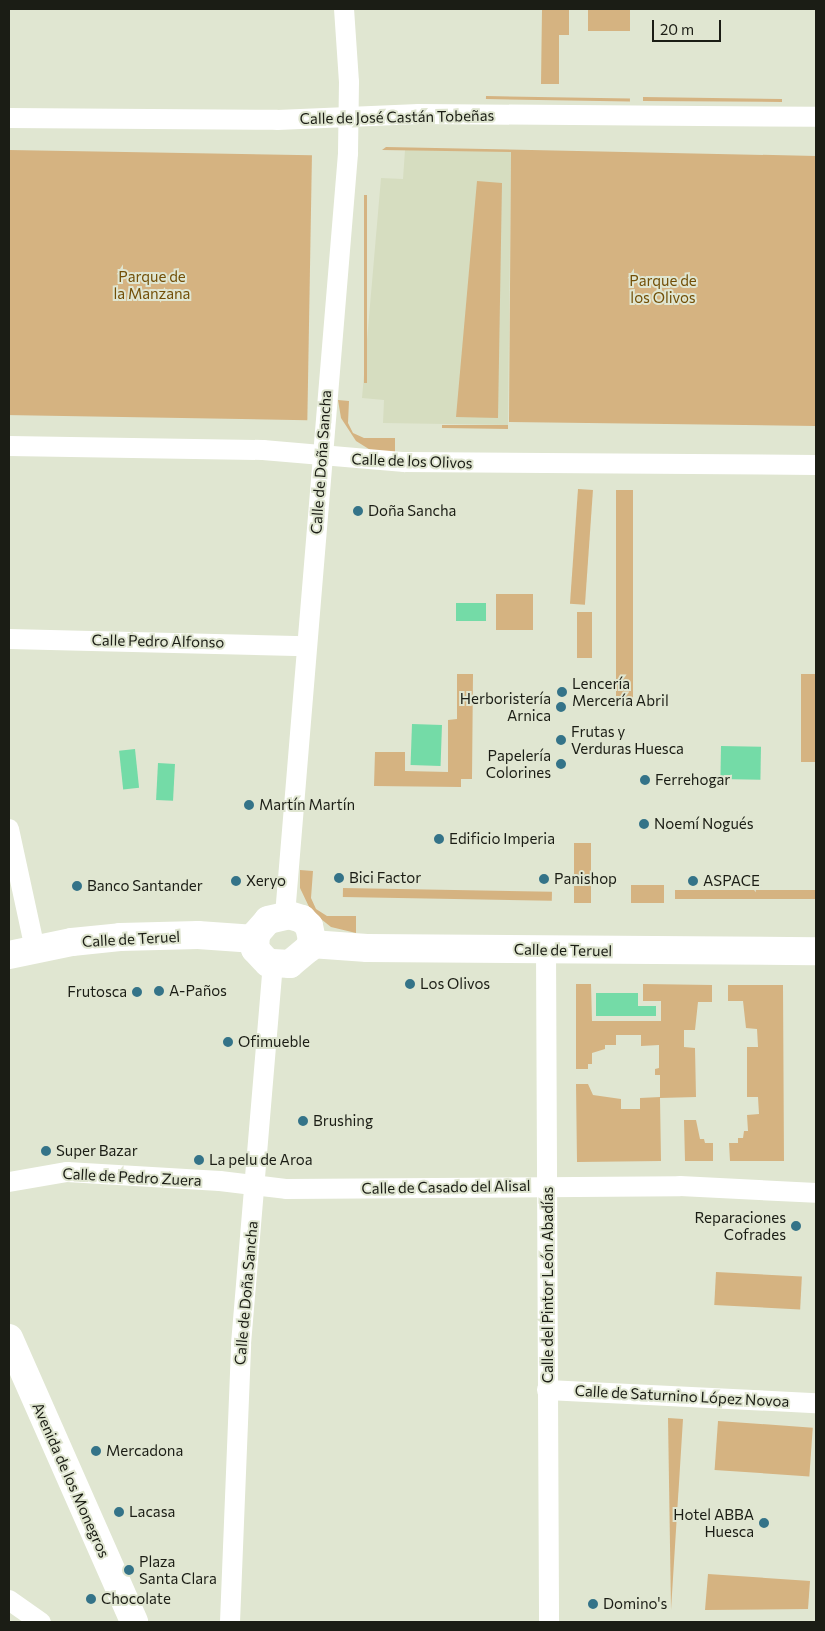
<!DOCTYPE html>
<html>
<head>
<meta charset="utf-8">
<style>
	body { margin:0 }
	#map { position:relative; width:825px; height:1631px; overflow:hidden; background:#e0e6d1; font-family:Commissioner,sans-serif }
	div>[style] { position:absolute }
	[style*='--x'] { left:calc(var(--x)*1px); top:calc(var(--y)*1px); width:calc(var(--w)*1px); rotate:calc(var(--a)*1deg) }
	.built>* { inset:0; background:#d6ddc0 }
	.green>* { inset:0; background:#d5b381; transform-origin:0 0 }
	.water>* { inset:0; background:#74dba7; transform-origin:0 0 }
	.street>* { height:20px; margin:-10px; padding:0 10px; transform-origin:10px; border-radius:10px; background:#fff }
	.secondary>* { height:28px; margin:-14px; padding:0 14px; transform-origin:14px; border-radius:14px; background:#fff }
	.dots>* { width:14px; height:14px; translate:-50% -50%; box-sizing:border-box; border:2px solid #e0e6d1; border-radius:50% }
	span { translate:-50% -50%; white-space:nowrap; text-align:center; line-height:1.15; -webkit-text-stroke:4px #e0e6d1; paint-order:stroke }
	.street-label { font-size:15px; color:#1b1d15 }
	.park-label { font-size:15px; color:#724f07 }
	.poi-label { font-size:15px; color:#1b1d15 }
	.left { translate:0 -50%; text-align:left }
	.right { translate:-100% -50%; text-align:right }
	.frame { position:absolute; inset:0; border:10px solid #1b1d15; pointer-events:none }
	.scale { position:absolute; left:652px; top:20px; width:69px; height:22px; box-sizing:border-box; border:2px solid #1b1d15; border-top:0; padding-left:6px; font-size:15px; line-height:18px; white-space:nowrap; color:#1b1d15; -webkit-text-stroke:4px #e0e6d1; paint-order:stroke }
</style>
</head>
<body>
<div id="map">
	<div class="built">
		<i style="clip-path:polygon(405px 150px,511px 151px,508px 425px,383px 423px,384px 400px,362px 398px,381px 178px,403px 179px)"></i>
	</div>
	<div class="green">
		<i style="clip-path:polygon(542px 9px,569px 9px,569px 35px,559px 35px,559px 84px,541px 84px)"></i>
		<i style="left:588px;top:9px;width:42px;height:22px"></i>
		<i style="left:486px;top:96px;width:144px;height:3px;rotate:1deg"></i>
		<i style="clip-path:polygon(643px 97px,782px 99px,782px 102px,643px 101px)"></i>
		<i style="clip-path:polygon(386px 147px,816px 156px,816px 426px,509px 422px,511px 152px,382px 150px)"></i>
		<i style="left:9px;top:150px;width:303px;height:265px;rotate:1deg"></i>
		<i style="clip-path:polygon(477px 181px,502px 183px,498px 418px,456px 417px)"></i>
		<i style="left:364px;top:195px;width:3px;height:188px"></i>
		<i style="clip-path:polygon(338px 400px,349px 401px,348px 423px,353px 433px,364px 438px,395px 438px,395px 455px,372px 451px,356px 441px,341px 418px)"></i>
		<i style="clip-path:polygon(442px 425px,508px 425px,508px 429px,442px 428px)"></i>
		<i style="left:578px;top:489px;width:15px;height:115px;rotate:4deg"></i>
		<i style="left:616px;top:490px;width:17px;height:209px"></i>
		<i style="left:496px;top:594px;width:37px;height:36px"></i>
		<i style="left:577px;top:612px;width:15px;height:46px"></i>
		<i style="clip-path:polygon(457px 674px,473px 674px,472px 779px,461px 779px,461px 787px,374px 786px,375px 752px,405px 752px,405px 771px,448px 772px,448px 720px,457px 719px)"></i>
		<i style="left:801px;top:674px;width:15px;height:88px"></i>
		<i style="left:574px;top:843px;width:17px;height:60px"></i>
		<i style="clip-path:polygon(300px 870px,313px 871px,311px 898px,316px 909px,327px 916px,356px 916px,356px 933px,331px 927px,311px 911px,300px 888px)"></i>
		<i style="left:631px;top:885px;width:33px;height:18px"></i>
		<i style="left:343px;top:888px;width:209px;height:9px;rotate:1deg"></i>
		<i style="left:675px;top:890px;width:141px;height:9px"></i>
		<i style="clip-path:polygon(576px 984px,591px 984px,592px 1021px,661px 1021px,661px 1001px,643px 1001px,643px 984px,712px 985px,712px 1002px,698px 1002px,695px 1030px,684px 1030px,684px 1047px,695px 1048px,696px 1097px,660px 1098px,661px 1161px,577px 1162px,576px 1084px,588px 1084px,593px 1095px,621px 1099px,621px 1109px,640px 1109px,640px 1098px,660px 1097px,660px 1075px,655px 1075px,655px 1069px,659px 1068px,659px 1045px,641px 1046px,641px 1035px,616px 1035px,616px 1045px,605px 1045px,605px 1049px,592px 1053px,592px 1064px,588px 1064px,588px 1069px,576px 1069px)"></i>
		<i style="clip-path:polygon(728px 985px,783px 985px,784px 1161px,730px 1161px,729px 1143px,738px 1143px,738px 1138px,743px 1138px,744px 1131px,748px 1131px,747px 1115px,759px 1114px,758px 1097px,747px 1097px,747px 1047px,758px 1047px,757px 1029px,746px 1028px,743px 1001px,728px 1001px)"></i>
		<i style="clip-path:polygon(684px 1120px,696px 1120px,700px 1139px,704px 1139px,705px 1143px,713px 1143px,713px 1161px,685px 1161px)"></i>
		<i style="left:716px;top:1272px;width:86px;height:33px;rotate:3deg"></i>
		<i style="clip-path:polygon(668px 1418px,683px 1419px,671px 1610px)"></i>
		<i style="left:718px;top:1421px;width:95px;height:49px;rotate:4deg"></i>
		<i style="clip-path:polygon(708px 1574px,810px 1581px,808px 1609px,705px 1610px)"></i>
	</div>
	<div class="water">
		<i style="left:456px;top:603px;width:30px;height:18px"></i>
		<i style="left:412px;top:724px;width:30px;height:41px;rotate:2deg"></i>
		<i style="left:721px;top:746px;width:40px;height:33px;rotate:1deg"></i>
		<i style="left:135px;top:749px;width:39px;height:16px;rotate:84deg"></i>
		<i style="left:158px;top:763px;width:17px;height:37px;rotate:3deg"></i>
		<i style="clip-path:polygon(596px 993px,638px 993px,638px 1006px,656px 1006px,656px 1016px,596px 1016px)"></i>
	</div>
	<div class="street">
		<i style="--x:9;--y:118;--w:268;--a:0.4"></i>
		<i style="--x:277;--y:120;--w:142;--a:-2.4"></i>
		<i style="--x:419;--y:114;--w:397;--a:0.4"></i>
		<i style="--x:9;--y:446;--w:254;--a:0.9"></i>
		<i style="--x:263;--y:450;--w:142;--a:4.9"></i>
		<i style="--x:404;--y:462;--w:412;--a:0.4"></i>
		<i style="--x:9;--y:639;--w:297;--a:1.4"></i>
		<i style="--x:9;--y:829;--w:123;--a:77.8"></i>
		<i style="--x:285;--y:915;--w:765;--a:-85.27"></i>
		<i style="--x:348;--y:153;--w:71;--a:-89.2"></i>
		<i style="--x:349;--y:82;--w:73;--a:-93.9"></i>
		<i style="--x:546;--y:949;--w:673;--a:89.74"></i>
		<i style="--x:9;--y:1182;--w:59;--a:-9.8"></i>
		<i style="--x:67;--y:1172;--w:153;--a:3.4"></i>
		<i style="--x:220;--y:1181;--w:66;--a:6.9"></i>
		<i style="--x:286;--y:1189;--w:394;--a:-0.4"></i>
		<i style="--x:680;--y:1186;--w:136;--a:2.9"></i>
		<i style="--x:547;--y:1390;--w:269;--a:2.8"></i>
		<i style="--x:9;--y:1600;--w:39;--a:35"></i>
		<i style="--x:230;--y:1622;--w:278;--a:-87.7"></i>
		<i style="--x:241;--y:1344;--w:380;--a:-85.2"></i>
	</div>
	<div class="secondary">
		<i style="--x:289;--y:915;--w:14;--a:17"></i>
		<i style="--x:302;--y:919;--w:10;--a:45"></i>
		<i style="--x:309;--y:926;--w:14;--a:78"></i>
		<i style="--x:312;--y:940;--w:9;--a:111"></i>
		<i style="--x:309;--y:948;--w:25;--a:140"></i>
		<i style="--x:290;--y:964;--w:22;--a:-177"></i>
		<i style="--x:268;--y:963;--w:19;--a:-133"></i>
		<i style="--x:255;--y:949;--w:15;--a:-86"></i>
		<i style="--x:256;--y:934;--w:18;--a:-49"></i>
		<i style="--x:268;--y:920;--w:22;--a:-13"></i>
		<i style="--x:311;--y:944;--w:56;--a:4.1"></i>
		<i style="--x:367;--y:948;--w:449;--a:0.4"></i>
		<i style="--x:9;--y:955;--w:64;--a:-11.7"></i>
		<i style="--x:72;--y:942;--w:48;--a:-5.9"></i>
		<i style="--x:120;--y:937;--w:78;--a:-1.5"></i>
		<i style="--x:198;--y:935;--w:57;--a:4"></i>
		<i style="--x:9;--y:1338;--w:310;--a:66.2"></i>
	</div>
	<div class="dots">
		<i style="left:358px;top:511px;background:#347388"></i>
		<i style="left:562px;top:692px;background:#347388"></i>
		<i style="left:561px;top:707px;background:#347388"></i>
		<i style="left:561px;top:740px;background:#347388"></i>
		<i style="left:561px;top:764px;background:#347388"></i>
		<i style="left:645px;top:780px;background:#347388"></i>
		<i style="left:249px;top:805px;background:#347388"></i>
		<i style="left:644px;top:824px;background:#347388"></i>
		<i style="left:439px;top:839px;background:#347388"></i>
		<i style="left:339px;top:878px;background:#347388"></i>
		<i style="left:544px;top:879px;background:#347388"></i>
		<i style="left:236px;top:881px;background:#347388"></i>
		<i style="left:693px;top:881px;background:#347388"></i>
		<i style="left:77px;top:886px;background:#347388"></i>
		<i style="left:410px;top:984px;background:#347388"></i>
		<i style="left:159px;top:991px;background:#347388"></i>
		<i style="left:137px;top:992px;background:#347388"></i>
		<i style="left:228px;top:1042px;background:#347388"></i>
		<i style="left:303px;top:1121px;background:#347388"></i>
		<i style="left:46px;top:1151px;background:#347388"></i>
		<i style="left:199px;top:1160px;background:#347388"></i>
		<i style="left:796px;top:1226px;background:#347388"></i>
		<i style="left:96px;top:1451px;background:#347388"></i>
		<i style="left:119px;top:1512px;background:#347388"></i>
		<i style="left:764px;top:1523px;background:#347388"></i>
		<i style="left:129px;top:1570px;background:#347388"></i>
		<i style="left:91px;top:1599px;background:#347388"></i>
		<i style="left:593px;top:1604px;background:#347388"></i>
	</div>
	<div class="street-label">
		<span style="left:397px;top:117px;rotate:-1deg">Calle de José Castán Tobeñas</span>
		<span style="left:412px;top:461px;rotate:2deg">Calle de los Olivos</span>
		<span style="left:321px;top:462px;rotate:-86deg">Calle de Doña Sancha</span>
		<span style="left:158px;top:641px;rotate:1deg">Calle Pedro Alfonso</span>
		<span style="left:131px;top:939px;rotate:-3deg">Calle de Teruel</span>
		<span style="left:563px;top:950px;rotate:1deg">Calle de Teruel</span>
		<span style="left:132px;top:1177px;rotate:3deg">Calle de Pedro Zuera</span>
		<span style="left:446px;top:1187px;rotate:-1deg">Calle de Casado del Alisal</span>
		<span style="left:548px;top:1285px;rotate:-90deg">Calle del Pintor León Abadías</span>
		<span style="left:246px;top:1293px;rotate:-85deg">Calle de Doña Sancha</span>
		<span style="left:682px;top:1396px;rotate:3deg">Calle de Saturnino López Novoa</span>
		<span style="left:71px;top:1480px;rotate:66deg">Avenida de los Monegros</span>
	</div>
	<div class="park-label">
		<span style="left:152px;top:285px">Parque de<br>la Manzana</span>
		<span style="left:663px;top:289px">Parque de<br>los Olivos</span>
	</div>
	<div class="poi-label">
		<span class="left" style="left:368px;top:511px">Doña Sancha</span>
		<span class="left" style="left:572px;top:692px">Lencería<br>Mercería Abril</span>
		<span class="right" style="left:551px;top:707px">Herboristería<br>Arnica</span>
		<span class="left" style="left:571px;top:740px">Frutas y<br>Verduras Huesca</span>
		<span class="right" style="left:551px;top:764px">Papelería<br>Colorines</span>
		<span class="left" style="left:655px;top:780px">Ferrehogar</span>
		<span class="left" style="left:259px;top:805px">Martín Martín</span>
		<span class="left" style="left:654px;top:824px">Noemí Nogués</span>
		<span class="left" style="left:449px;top:839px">Edificio Imperia</span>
		<span class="left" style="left:349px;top:878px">Bici Factor</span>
		<span class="left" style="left:554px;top:879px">Panishop</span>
		<span class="left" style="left:246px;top:881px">Xeryo</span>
		<span class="left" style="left:703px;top:881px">ASPACE</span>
		<span class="left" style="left:87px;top:886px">Banco Santander</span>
		<span class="left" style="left:420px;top:984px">Los Olivos</span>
		<span class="left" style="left:169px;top:991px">A-Paños</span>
		<span class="right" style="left:127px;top:992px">Frutosca</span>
		<span class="left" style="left:238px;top:1042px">Ofimueble</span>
		<span class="left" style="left:313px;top:1121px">Brushing</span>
		<span class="left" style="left:56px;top:1151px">Super Bazar</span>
		<span class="left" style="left:209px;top:1160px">La pelu de Aroa</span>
		<span class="right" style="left:786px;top:1226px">Reparaciones<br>Cofrades</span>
		<span class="left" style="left:106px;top:1451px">Mercadona</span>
		<span class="left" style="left:129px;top:1512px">Lacasa</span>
		<span class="right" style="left:754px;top:1523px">Hotel ABBA<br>Huesca</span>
		<span class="left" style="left:139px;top:1570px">Plaza<br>Santa Clara</span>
		<span class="left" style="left:101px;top:1599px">Chocolate</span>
		<span class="left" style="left:603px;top:1604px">Domino's</span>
	</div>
	<div class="frame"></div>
	<div class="scale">20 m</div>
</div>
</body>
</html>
